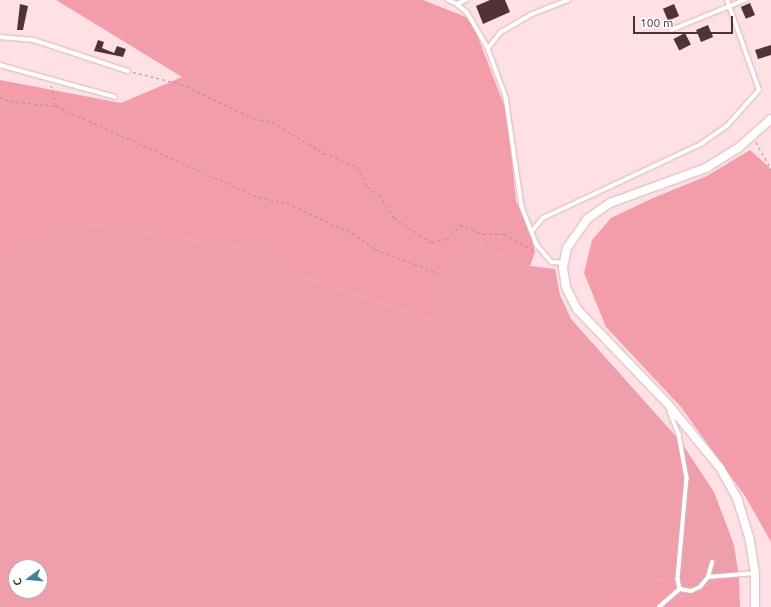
<!DOCTYPE html>
<html>
<head>
<meta charset="utf-8">
<style>
	body { margin:0 }
	#map { position:relative; width:771px; height:607px; overflow:hidden; background:#ffe1e5; font-family:Ubuntu,sans-serif }
	div>[style] { position:absolute }
	[style*='--x'] { left:calc(var(--x)*1px); top:calc(var(--y)*1px); width:calc(var(--w)*1px); rotate:calc(var(--a)*1deg) }
	.green>* { inset:0; background:#ef9eab }
	.forest>* { inset:0; background:#f39caa }
	.building>* { inset:0; background:#4f3337; transform-origin:0 0 }
	.path>* { height:1px; margin-top:-0.5px; transform-origin:0; background:repeating-linear-gradient(90deg,#ab9497 0 3px,transparent 0 6px) }
	.roads { filter:drop-shadow(0 0 1px #d9b6bb) drop-shadow(0 0 1px #d9b6bb) }
	.service>* { height:3.5px; margin:-1.75px; padding:0 1.75px; transform-origin:1.75px; border-radius:1.75px; background:#fff }
	.tertiary>* { height:8px; margin:-4px; padding:0 4px; transform-origin:4px; border-radius:4px; background:#fff }
	span { translate:-50% -50%; white-space:nowrap; text-align:center; line-height:1.15; -webkit-text-stroke:4px #fff; paint-order:stroke }
	.north { position:absolute; left:8px; top:559px; width:40px; height:40px; box-sizing:border-box; background:#fff; border:1px solid #b4aeaf; border-radius:50%; rotate:254deg; font-size:11px; font-weight:700; line-height:16px; text-align:center; color:#443537 }
	.north::after { content:''; display:block; margin:auto; width:14px; height:18px; background:#408193; clip-path:polygon(50% 0,100% 100%,50% 72%,0 100%) }
	.scale { position:absolute; left:633px; top:16px; width:100px; height:18px; box-sizing:border-box; border:2px solid #443537; border-top:0; padding-left:5px; font-size:12px; line-height:14px; white-space:nowrap; color:#443537; -webkit-text-stroke:3px #fff; paint-order:stroke }
</style>
</head>
<body>
<div id="map">
	<div class="green">
		<i style="clip-path:polygon(evenodd,94px 224px,271px 253px,302px 277px,439px 322px,439px 289px,452px 262px,473px 244px,530px 266px,555px 269px,560px 295px,571px 319px,681px 442px,714px 492px,734px 545px,739px 577px,719px 579px,681px 597px,673px 577px,642px 584px,587px 607px,0 607px,0 259px,47px 233px,94px 224px,16px 567px,40px 567px,40px 591px,16px 591px,16px 567px)"></i>
	</div>
	<div class="forest">
		<i style="clip-path:polygon(56px 0,423px 0,471px 19px,507px 113px,516px 201px,530px 229px,535px 252px,530px 266px,473px 244px,452px 262px,439px 289px,439px 322px,302px 277px,271px 253px,94px 224px,47px 233px,0 259px,0 80px,121px 103px,182px 77px)"></i>
		<i style="clip-path:polygon(750px 150px,771px 169px,771px 542px,745px 496px,681px 407px,606px 327px,584px 273px,592px 240px,611px 218px,653px 198px,707px 176px)"></i>
		<i style="clip-path:polygon(673px 577px,681px 597px,719px 579px,739px 577px,740px 607px,587px 607px,642px 584px)"></i>
	</div>
	<div class="building">
		<i style="clip-path:polygon(490px 0,505px 0,510px 12px,483px 24px,476px 6px)"></i>
		<i style="left:750px;top:3px;width:13px;height:10px;rotate:67deg"></i>
		<i style="clip-path:polygon(20px 4px,28px 6px,23px 30px,17px 30px)"></i>
		<i style="left:674px;top:4px;width:13px;height:12px;rotate:67deg"></i>
		<i style="left:708px;top:25px;width:13px;height:13px;rotate:67deg"></i>
		<i style="left:685px;top:33px;width:13px;height:13px;rotate:63deg"></i>
		<i style="clip-path:polygon(98px 40px,104px 42px,102px 48px,114px 53px,117px 46px,126px 49px,123px 57px,94px 51px)"></i>
		<i style="clip-path:polygon(771px 45px,771px 55px,758px 59px,755px 50px)"></i>
	</div>
	<div class="path">
		<i style="--x:133;--y:72;--w:49;--a:14"></i>
		<i style="--x:181;--y:84;--w:82;--a:25.3"></i>
		<i style="--x:255;--y:119;--w:17;--a:10"></i>
		<i style="--x:272;--y:122;--w:61;--a:30.8"></i>
		<i style="--x:324;--y:153;--w:36;--a:23"></i>
		<i style="--x:357;--y:167;--w:23;--a:61"></i>
		<i style="--x:368;--y:187;--w:14;--a:36"></i>
		<i style="--x:379;--y:195;--w:27;--a:57"></i>
		<i style="--x:394;--y:218;--w:44;--a:33"></i>
		<i style="--x:431;--y:242;--w:16;--a:-11"></i>
		<i style="--x:447;--y:239;--w:19;--a:-47"></i>
		<i style="--x:460;--y:225;--w:25;--a:21"></i>
		<i style="--x:483;--y:234;--w:21;--a:0"></i>
		<i style="--x:504;--y:234;--w:35;--a:29"></i>
		<i style="--x:51;--y:85;--w:21;--a:76"></i>
		<i style="--x:0;--y:97;--w:11;--a:22"></i>
		<i style="--x:10;--y:101;--w:46;--a:6.2"></i>
		<i style="--x:56;--y:106;--w:222;--a:24.3"></i>
		<i style="--x:258;--y:197;--w:30;--a:12"></i>
		<i style="--x:287;--y:203;--w:72;--a:24.8"></i>
		<i style="--x:352;--y:233;--w:28;--a:35"></i>
		<i style="--x:375;--y:249;--w:70;--a:21"></i>
		<i style="--x:756;--y:142;--w:31;--a:61"></i>
	</div>
	<div class="roads">
		<div class="service">
			<i style="--x:448;--y:0;--w:10;--a:24"></i>
			<i style="--x:457;--y:4;--w:10;--a:-24"></i>
			<i style="--x:457;--y:4;--w:13;--a:39"></i>
			<i style="--x:467;--y:12;--w:42;--a:59.7"></i>
			<i style="--x:488;--y:48;--w:52;--a:69.8"></i>
			<i style="--x:506;--y:97;--w:111;--a:81.7"></i>
			<i style="--x:522;--y:207;--w:41;--a:68.5"></i>
			<i style="--x:537;--y:245;--w:23;--a:49"></i>
			<i style="--x:552;--y:262;--w:12;--a:5"></i>
			<i style="--x:671;--y:30;--w:80;--a:-22.1"></i>
			<i style="--x:0;--y:37;--w:34;--a:5"></i>
			<i style="--x:34;--y:40;--w:99;--a:18.3"></i>
			<i style="--x:488;--y:48;--w:21;--a:-51"></i>
			<i style="--x:501;--y:32;--w:34;--a:-30"></i>
			<i style="--x:530;--y:15;--w:41;--a:-21.5"></i>
			<i style="--x:0;--y:65;--w:119;--a:15.5"></i>
			<i style="--x:532;--y:231;--w:17;--a:-50"></i>
			<i style="--x:543;--y:218;--w:174;--a:-25.1"></i>
			<i style="--x:701;--y:144;--w:32;--a:-35"></i>
			<i style="--x:727;--y:126;--w:48;--a:-48.4"></i>
			<i style="--x:759;--y:90;--w:96;--a:-109.6"></i>
			<i style="--x:670;--y:412;--w:24;--a:68"></i>
			<i style="--x:679;--y:434;--w:45;--a:79.7"></i>
			<i style="--x:687;--y:478;--w:101;--a:95.1"></i>
			<i style="--x:678;--y:579;--w:10;--a:79"></i>
			<i style="--x:680;--y:589;--w:11;--a:10"></i>
			<i style="--x:691;--y:591;--w:10;--a:-24"></i>
			<i style="--x:700;--y:587;--w:13;--a:-51"></i>
			<i style="--x:708;--y:577;--w:47;--a:-4.9"></i>
			<i style="--x:708;--y:577;--w:15;--a:-74"></i>
			<i style="--x:659;--y:607;--w:28;--a:-41"></i>
		</div>
		<div class="tertiary">
			<i style="--x:755;--y:607;--w:34;--a:-90"></i>
			<i style="--x:755;--y:573;--w:36;--a:-99"></i>
			<i style="--x:749;--y:537;--w:39;--a:-107"></i>
			<i style="--x:738;--y:500;--w:35;--a:-119"></i>
			<i style="--x:721;--y:469;--w:85;--a:-129.3"></i>
			<i style="--x:667;--y:403;--w:130;--a:-133.8"></i>
			<i style="--x:577;--y:309;--w:25;--a:-117"></i>
			<i style="--x:566;--y:287;--w:20;--a:-99"></i>
			<i style="--x:563;--y:267;--w:19;--a:-78"></i>
			<i style="--x:567;--y:248;--w:35;--a:-55"></i>
			<i style="--x:587;--y:219;--w:28;--a:-35"></i>
			<i style="--x:610;--y:203;--w:102;--a:-20"></i>
			<i style="--x:706;--y:168;--w:38;--a:-32"></i>
			<i style="--x:738;--y:148;--w:44;--a:-41.3"></i>
		</div>
	</div>
	<div class="north">С</div>
	<div class="scale">100 m</div>
</div>
</body>
</html>
